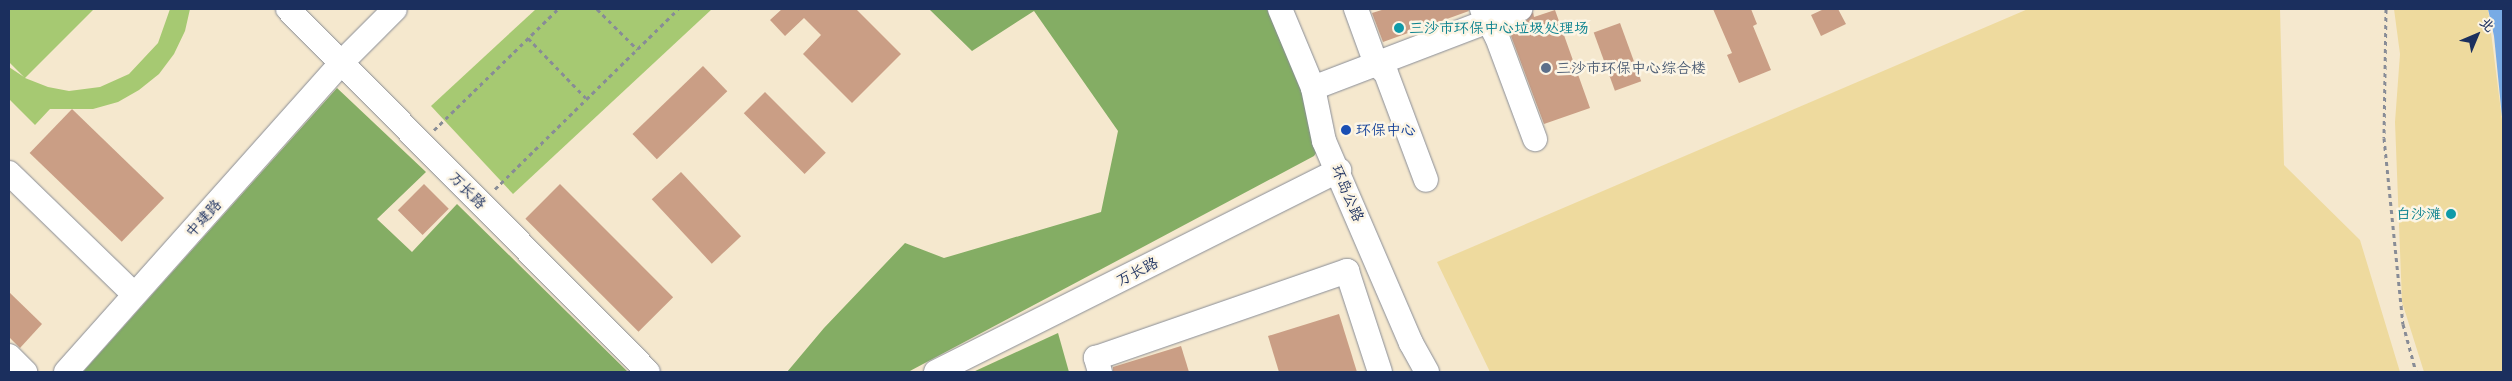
<!DOCTYPE html>
<html>
<head>
<meta charset="utf-8">
<style>
	body { margin:0 }
	#map { position:relative; width:2512px; height:381px; overflow:hidden; background:#f5e8ce; font-family:"Patrick Hand","LXGW WenKai TC",sans-serif }
	div>[style] { position:absolute }
	[style*='--x'] { left:calc(var(--x)*1px); top:calc(var(--y)*1px); width:calc(var(--w)*1px); rotate:calc(var(--a)*1deg) }
	.green>* { inset:0; background:#a6c972 }
	.forest>* { inset:0; background:#84ad64 }
	.sand>* { inset:0; background:#eeda9e }
	.water>* { inset:0; background:#78abe5 }
	.building>* { inset:0; background:#ca9e85; transform-origin:0 0 }
	.path>* { height:3px; margin-top:-1.5px; transform-origin:0; background:repeating-linear-gradient(90deg,#888c96 0 4px,transparent 0 8px) }
	.roads { filter:drop-shadow(0 0 1px #888c96) drop-shadow(0 0 1px #888c96) }
	.minor>* { height:24px; margin:-12px; padding:0 12px; transform-origin:12px; border-radius:12px; background:#fff }
	.dots>* { width:14px; height:14px; translate:-50% -50%; box-sizing:border-box; border:2px solid #fcf5e5; border-radius:50% }
	span { translate:-50% -50%; white-space:nowrap; text-align:center; line-height:1.15; -webkit-text-stroke:5px #fcf5e5; paint-order:stroke }
	.culture-label { font-size:15px; color:#0d838f }
	.left { translate:0 -50%; text-align:left }
	.right { translate:-100% -50%; text-align:right }
	.service-label { font-size:15px; color:#4e5e75 }
	.transit-label { font-size:15px; color:#164399 }
	.street-label { font-size:15px; color:#1b2f5e }
	.frame { position:absolute; inset:0; border:10px solid #1b2f5e; pointer-events:none }
	.north { position:absolute; left:2452px; top:10px; width:50px; height:50px; -webkit-text-stroke:4px #fcf5e5; paint-order:stroke; rotate:45deg; font-size:14px; font-weight:700; line-height:20px; text-align:center; color:#1b2f5e }
	.north::after { content:''; display:block; margin:auto; width:18px; height:22px; background:#1b2f5e; clip-path:polygon(50% 0,100% 100%,50% 72%,0 100%) }
</style>
</head>
<body>
<div id="map">
	<div class="green">
		<i style="clip-path:polygon(9px 9px,94px 9px,25px 78px,48px 87px,69px 91px,100px 87px,129px 74px,158px 43px,170px 9px,190px 9px,185px 31px,174px 54px,159px 74px,139px 90px,118px 102px,93px 109px,50px 109px,35px 125px,9px 99px,9px 67px,24px 77px,9px 62px)"></i>
		<i style="clip-path:polygon(536px 9px,712px 9px,513px 194px,431px 106px)"></i>
	</div>
	<div class="forest">
		<i style="clip-path:polygon(929px 9px,1267px 9px,1324px 141px,1314px 156px,908px 372px,787px 372px,824px 328px,905px 243px,944px 258px,1101px 212px,1118px 131px,1034px 11px,972px 51px)"></i>
		<i style="clip-path:polygon(337px 88px,426px 172px,377px 219px,412px 252px,457px 204px,628px 372px,83px 372px)"></i>
		<i style="clip-path:polygon(1058px 333px,1069px 372px,973px 372px)"></i>
	</div>
	<div class="sand">
		<i style="clip-path:polygon(2028px 9px,2280px 9px,2284px 165px,2360px 240px,2400px 372px,1490px 372px,1437px 262px)"></i>
		<i style="clip-path:polygon(2394px 9px,2488px 9px,2503px 127px,2503px 372px,2424px 372px,2402px 302px,2395px 122px,2400px 54px)"></i>
	</div>
	<div class="water">
		<i style="clip-path:polygon(2488px 9px,2503px 9px,2503px 127px,2494px 36px)"></i>
	</div>
	<div class="building">
		<i style="clip-path:polygon(782px 9px,856px 9px,901px 54px,852px 103px,803px 54px,821px 35px,804px 18px,785px 36px,770px 20px)"></i>
		<i style="clip-path:polygon(1385px 9px,1468px 9px,1469px 11px,1383px 42px,1372px 13px)"></i>
		<i style="clip-path:polygon(1713px 9px,1751px 9px,1757px 24px,1753px 26px,1771px 70px,1739px 83px,1727px 55px,1732px 53px)"></i>
		<i style="clip-path:polygon(1824px 9px,1838px 9px,1846px 24px,1821px 36px,1811px 15px)"></i>
		<i style="clip-path:polygon(1555px 10px,1590px 108px,1544px 124px,1508px 28px,1525px 22px,1533px 12px,1534px 17px)"></i>
		<i style="left:1620px;top:23px;width:62px;height:28px;rotate:70deg"></i>
		<i style="left:703px;top:66px;width:35px;height:98px;rotate:46deg"></i>
		<i style="left:765px;top:92px;width:86px;height:30px;rotate:45deg"></i>
		<i style="left:72px;top:109px;width:128px;height:61px;rotate:44deg"></i>
		<i style="left:681px;top:172px;width:88px;height:40px;rotate:47deg"></i>
		<i style="left:424px;top:184px;width:35px;height:37px;rotate:45deg"></i>
		<i style="left:560px;top:184px;width:160px;height:49px;rotate:45deg"></i>
		<i style="clip-path:polygon(9px 292px,42px 324px,20px 348px,9px 337px)"></i>
		<i style="clip-path:polygon(1339px 314px,1357px 372px,1279px 372px,1268px 336px)"></i>
		<i style="clip-path:polygon(1181px 346px,1189px 372px,1113px 372px,1113px 367px)"></i>
	</div>
	<div class="path">
		<i style="--x:597;--y:9;--w:57;--a:45"></i>
		<i style="--x:2386;--y:9;--w:129;--a:90.9"></i>
		<i style="--x:2384;--y:138;--w:187;--a:84.2"></i>
		<i style="--x:2403;--y:324;--w:50;--a:74.8"></i>
		<i style="--x:528;--y:38;--w:83;--a:46"></i>
		<i style="--x:434;--y:130;--w:173;--a:-44.3"></i>
		<i style="--x:495;--y:189;--w:257;--a:-44.5"></i>
	</div>
	<div class="roads">
		<div class="minor">
			<i style="--x:288;--y:9;--w:511;--a:45.24"></i>
			<i style="--x:1280;--y:9;--w:86;--a:67.3"></i>
			<i style="--x:1313;--y:88;--w:54;--a:78.3"></i>
			<i style="--x:1324;--y:141;--w:220;--a:66.7"></i>
			<i style="--x:1411;--y:343;--w:33;--a:61"></i>
			<i style="--x:1356;--y:9;--w:59;--a:70"></i>
			<i style="--x:1376;--y:64;--w:13;--a:42"></i>
			<i style="--x:1386;--y:73;--w:114;--a:69.5"></i>
			<i style="--x:1482;--y:9;--w:32;--a:62"></i>
			<i style="--x:1497;--y:37;--w:109;--a:69.6"></i>
			<i style="--x:1313;--y:88;--w:222;--a:-20.9"></i>
			<i style="--x:9;--y:173;--w:174;--a:44.1"></i>
			<i style="--x:9;--y:356;--w:23;--a:45"></i>
			<i style="--x:66;--y:372;--w:414;--a:-48.3"></i>
			<i style="--x:341;--y:63;--w:76;--a:-45"></i>
			<i style="--x:936;--y:372;--w:451;--a:-26.6"></i>
			<i style="--x:1100;--y:372;--w:15;--a:-106"></i>
			<i style="--x:1096;--y:358;--w:266;--a:-19.1"></i>
			<i style="--x:1347;--y:271;--w:106;--a:71.9"></i>
		</div>
	</div>
	<div class="dots">
		<i style="left:1399px;top:28px;background:#0f9aa8"></i>
		<i style="left:1546px;top:68px;background:#5c6f8a"></i>
		<i style="left:1346px;top:130px;background:#1a4fb4"></i>
		<i style="left:2451px;top:214px;background:#0f9aa8"></i>
	</div>
	<div class="culture-label">
		<span class="left" style="left:1409px;top:28px">三沙市环保中心垃圾处理场</span>
		<span class="right" style="left:2441px;top:214px">白沙滩</span>
	</div>
	<div class="service-label">
		<span class="left" style="left:1556px;top:68px">三沙市环保中心综合楼</span>
	</div>
	<div class="transit-label">
		<span class="left" style="left:1356px;top:130px">环保中心</span>
	</div>
	<div class="street-label">
		<span style="left:468px;top:190px;rotate:45deg">万长路</span>
		<span style="left:1348px;top:193px;rotate:67deg">环岛公路</span>
		<span style="left:203px;top:218px;rotate:-48deg">中建路</span>
		<span style="left:1137px;top:271px;rotate:-27deg">万长路</span>
	</div>
	<div class="frame"></div>
	<div class="north">北</div>
</div>
</body>
</html>
